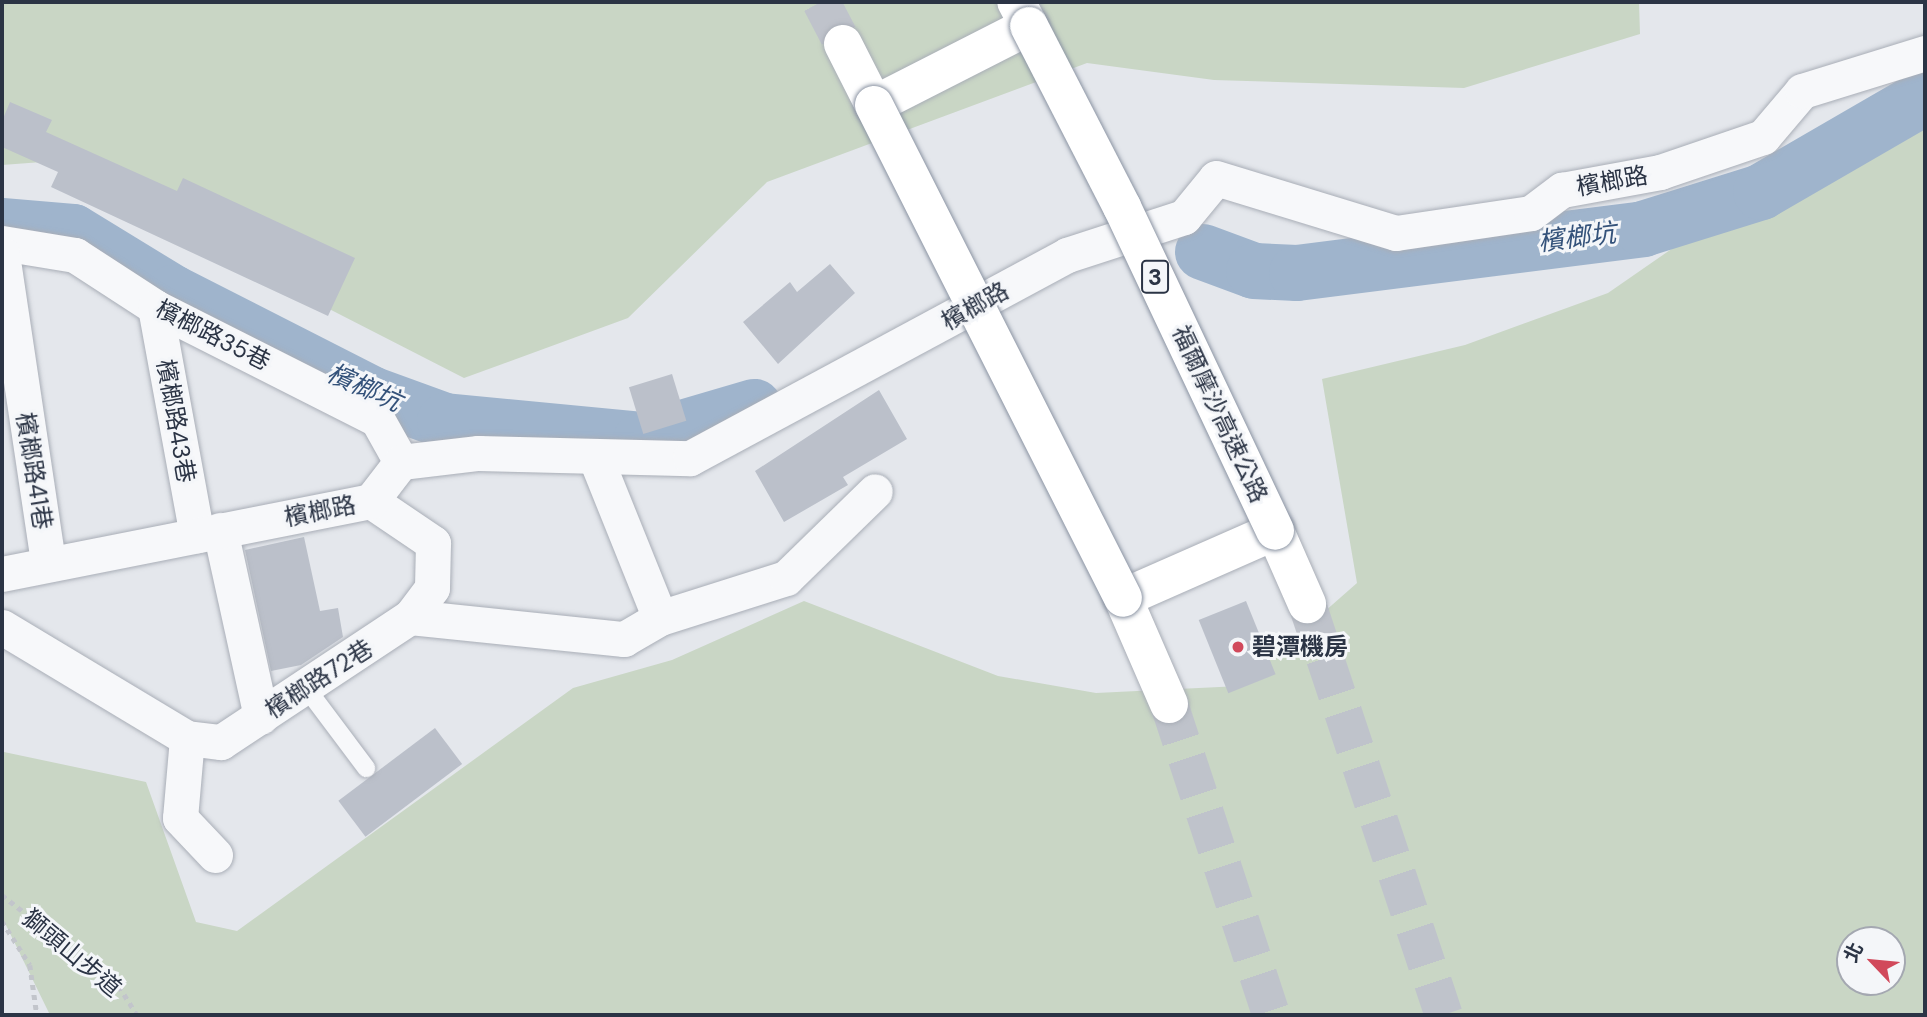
<!DOCTYPE html>
<html>
<head>
<meta charset="utf-8">
<style>
	body { margin:0 }
	#map { position:relative; width:1927px; height:1017px; overflow:hidden; background:#e4e7ec; font-family:"DM Sans","Noto Sans TC",sans-serif }
	div>[style] { position:absolute }
	[style*='--x'] { left:calc(var(--x)*1px); top:calc(var(--y)*1px); width:calc(var(--w)*1px); rotate:calc(var(--a)*1deg) }
	.green>* { inset:0; background:#c9d6c5 }
	.river>* { height:56px; margin:-28px; padding:0 28px; transform-origin:28px; border-radius:28px; background:#9fb4cc }
	.building>* { inset:0; background:#bbc0ca; transform-origin:0 0 }
	.motorway-tunnel>* { height:38px; margin-top:-19px; transform-origin:0; background:repeating-linear-gradient(90deg,#bfc3cb 0 38px,transparent 0 57px) }
	.path>* { height:4.5px; margin-top:-2.25px; transform-origin:0; background:repeating-linear-gradient(90deg,#c2c5cb 0 5px,transparent 0 10px) }
	.roads { filter:drop-shadow(0 0 2px #a9aeb7) drop-shadow(0 0 2px #a9aeb7) }
	.service>* { height:18px; margin:-9px; padding:0 9px; transform-origin:9px; border-radius:9px; background:#f7f8fa }
	.minor>* { height:35px; margin:-17.5px; padding:0 17.5px; transform-origin:17.5px; border-radius:17.5px; background:#f7f8fa }
	.motorway>* { height:38px; margin:-19px; padding:0 19px; transform-origin:19px; border-radius:19px; background:#fff }
	.bridges { filter:drop-shadow(0 0 2px #8b94a3) drop-shadow(0 0 2px #8b94a3) }
	.motorway-bridge>* { height:38px; margin:-19px; padding:0 19px; transform-origin:19px; border-radius:19px; background:#fff }
	.dots>* { width:19px; height:19px; translate:-50% -50%; box-sizing:border-box; border:4px solid #f4f6f9; border-radius:50% }
	span { translate:-50% -50%; white-space:nowrap; text-align:center; line-height:1.15; -webkit-text-stroke:6px #f4f6f9; paint-order:stroke }
	.shield-label span { padding:2px 5px; background:#f4f6f9; border:2px solid; border-radius:5px; -webkit-text-stroke-width:0 }
	.shield-label { font-size:23px; color:#2b3445; font-weight:700 }
	.street-label { font-size:24px; color:#2b3445 }
	.poi-label { font-size:24px; color:#2b3445; font-weight:700 }
	.left { translate:0 -50%; text-align:left }
	.water-label { font-size:26px; color:#34527a; font-style:italic }
	.frame { position:absolute; inset:0; border:4px solid #2b3445; pointer-events:none }
	.north { position:absolute; left:1836px; top:926px; width:70px; height:70px; box-sizing:border-box; background:#f4f6f9; border:2px solid #a4a8b1; border-radius:50%; rotate:296deg; font-size:19px; font-weight:700; line-height:28px; text-align:center; color:#2b3445 }
	.north::after { content:''; display:block; margin:auto; width:24px; height:32px; background:#d1495b; clip-path:polygon(50% 0,100% 100%,50% 72%,0 100%) }
</style>
</head>
<body>
<div id="map">
	<div class="green">
		<i style="clip-path:polygon(2px 2px,1639px 2px,1640px 34px,1464px 88px,1214px 80px,1087px 63px,767px 182px,628px 318px,464px 378px,42px 162px,2px 165px)"></i>
		<i style="clip-path:polygon(evenodd,1925px 105px,1925px 1015px,50px 1015px,2px 917px,4px 752px,146px 782px,196px 922px,237px 931px,573px 688px,672px 660px,804px 601px,998px 676px,1096px 693px,1240px 686px,1357px 583px,1322px 379px,1465px 345px,1608px 293px,1761px 187px,1925px 105px,1850px 940px,1892px 940px,1892px 982px,1850px 982px,1850px 940px)"></i>
	</div>
	<div class="river">
		<i style="--x:2;--y:226;--w:71;--a:4.8"></i>
		<i style="--x:73;--y:232;--w:117;--a:31.4"></i>
		<i style="--x:173;--y:293;--w:222;--a:27"></i>
		<i style="--x:371;--y:394;--w:79;--a:20"></i>
		<i style="--x:445;--y:421;--w:197;--a:5.5"></i>
		<i style="--x:641;--y:440;--w:118;--a:-16.3"></i>
		<i style="--x:1203;--y:252;--w:54;--a:20.4"></i>
		<i style="--x:1254;--y:271;--w:43;--a:2.7"></i>
		<i style="--x:1297;--y:273;--w:349;--a:-7.2"></i>
		<i style="--x:1643;--y:229;--w:124;--a:-17.4"></i>
		<i style="--x:1761;--y:192;--w:190;--a:-30.1"></i>
	</div>
	<div class="building">
		<i style="clip-path:polygon(10px 102px,52px 120px,46px 132px,177px 191px,183px 178px,355px 258px,328px 316px,51px 187px,58px 172px,2px 147px,2px 121px)"></i>
		<i style="clip-path:polygon(830px 264px,855px 293px,778px 364px,743px 322px,790px 282px,797px 292px)"></i>
		<i style="left:672px;top:374px;width:49px;height:45px;rotate:73deg"></i>
		<i style="clip-path:polygon(879px 390px,907px 439px,843px 477px,848px 485px,784px 522px,755px 471px)"></i>
		<i style="clip-path:polygon(304px 537px,320px 611px,338px 608px,343px 637px,301px 665px,271px 671px,245px 550px)"></i>
		<i style="left:1246px;top:601px;width:79px;height:51px;rotate:68deg"></i>
		<i style="left:435px;top:728px;width:45px;height:121px;rotate:53deg"></i>
	</div>
	<div class="motorway-tunnel">
		<i style="--x:821;--y:2;--w:47;--a:62.4"></i>
		<i style="--x:1307;--y:604;--w:433;--a:71.6"></i>
		<i style="--x:1169;--y:704;--w:327;--a:71.8"></i>
	</div>
	<div class="path">
		<i style="--x:2;--y:895;--w:148;--a:37.9"></i>
		<i style="--x:119;--y:986;--w:34;--a:58"></i>
		<i style="--x:2;--y:921;--w:52;--a:57.5"></i>
		<i style="--x:30;--y:965;--w:50;--a:82"></i>
	</div>
	<div class="roads">
		<div class="service">
			<i style="--x:307;--y:689;--w:99;--a:53.2"></i>
		</div>
		<div class="minor">
			<i style="--x:2;--y:243;--w:74;--a:9.3"></i>
			<i style="--x:75;--y:255;--w:95;--a:33"></i>
			<i style="--x:155;--y:307;--w:249;--a:26.8"></i>
			<i style="--x:377;--y:419;--w:49;--a:60.8"></i>
			<i style="--x:2;--y:254;--w:312;--a:81.5"></i>
			<i style="--x:155;--y:307;--w:232;--a:79.6"></i>
			<i style="--x:596;--y:459;--w:171;--a:68.1"></i>
			<i style="--x:660;--y:618;--w:132;--a:-17.6"></i>
			<i style="--x:786;--y:578;--w:124;--a:-44.3"></i>
			<i style="--x:371;--y:501;--w:75;--a:34.1"></i>
			<i style="--x:433;--y:543;--w:45;--a:91.3"></i>
			<i style="--x:432;--y:588;--w:36;--a:127"></i>
			<i style="--x:220;--y:530;--w:191;--a:77.6"></i>
			<i style="--x:2;--y:574;--w:376;--a:-11.2"></i>
			<i style="--x:371;--y:501;--w:49;--a:-52.4"></i>
			<i style="--x:401;--y:462;--w:78;--a:-6.7"></i>
			<i style="--x:478;--y:453;--w:212;--a:1.4"></i>
			<i style="--x:690;--y:458;--w:428;--a:-28.3"></i>
			<i style="--x:1067;--y:255;--w:123;--a:-18"></i>
			<i style="--x:1184;--y:217;--w:50;--a:-50.6"></i>
			<i style="--x:1216;--y:178;--w:188;--a:17"></i>
			<i style="--x:1396;--y:233;--w:136;--a:-8.4"></i>
			<i style="--x:1531;--y:213;--w:39;--a:-37"></i>
			<i style="--x:1562;--y:190;--w:100;--a:-10.4"></i>
			<i style="--x:1660;--y:172;--w:109;--a:-18.8"></i>
			<i style="--x:1763;--y:137;--w:60;--a:-49.7"></i>
			<i style="--x:1802;--y:91;--w:129;--a:-17.2"></i>
			<i style="--x:2;--y:627;--w:216;--a:31"></i>
			<i style="--x:187;--y:738;--w:34;--a:7"></i>
			<i style="--x:221;--y:742;--w:227;--a:-33.5"></i>
			<i style="--x:410;--y:617;--w:215;--a:5.9"></i>
			<i style="--x:624;--y:639;--w:42;--a:-30.3"></i>
			<i style="--x:187;--y:738;--w:80;--a:95"></i>
			<i style="--x:180;--y:818;--w:51;--a:46.6"></i>
		</div>
		<div class="motorway">
			<i style="--x:843;--y:44;--w:68;--a:63.1"></i>
			<i style="--x:874;--y:105;--w:174;--a:-27"></i>
			<i style="--x:1029;--y:26;--w:27;--a:-118"></i>
			<i style="--x:1169;--y:704;--w:116;--a:-113.5"></i>
			<i style="--x:1123;--y:598;--w:166;--a:-23.8"></i>
			<i style="--x:1275;--y:531;--w:80;--a:66.3"></i>
		</div>
	</div>
	<div class="bridges">
		<div class="motorway-bridge">
			<i style="--x:1029;--y:26;--w:203;--a:62.8"></i>
			<i style="--x:1122;--y:207;--w:358;--a:64.7"></i>
			<i style="--x:874;--y:105;--w:552;--a:63.2"></i>
		</div>
	</div>
	<div class="dots">
		<i style="left:1238px;top:647px;background:#d1495b"></i>
	</div>
	<div class="shield-label">
		<span style="left:1155px;top:277px">3</span>
	</div>
	<div class="street-label">
		<span style="left:1612px;top:181px;rotate:-10deg">檳榔路</span>
		<span style="left:975px;top:306px;rotate:-29deg">檳榔路</span>
		<span style="left:213px;top:335px;rotate:27deg">檳榔路35巷</span>
		<span style="left:1220px;top:414px;rotate:65deg">福爾摩沙高速公路</span>
		<span style="left:176px;top:421px;rotate:80deg">檳榔路43巷</span>
		<span style="left:34px;top:471px;rotate:81deg">檳榔路41巷</span>
		<span style="left:320px;top:511px;rotate:-11deg">檳榔路</span>
		<span style="left:319px;top:679px;rotate:-33deg">檳榔路72巷</span>
		<span style="left:72px;top:953px;rotate:40deg">獅頭山步道</span>
	</div>
	<div class="poi-label">
		<span class="left" style="left:1252px;top:647px">碧潭機房</span>
	</div>
	<div class="water-label">
		<span style="left:1577px;top:238px;rotate:-7deg">檳榔坑</span>
		<span style="left:364px;top:388px;rotate:24deg">檳榔坑</span>
	</div>
	<div class="frame"></div>
	<div class="north">北</div>
</div>
</body>
</html>
